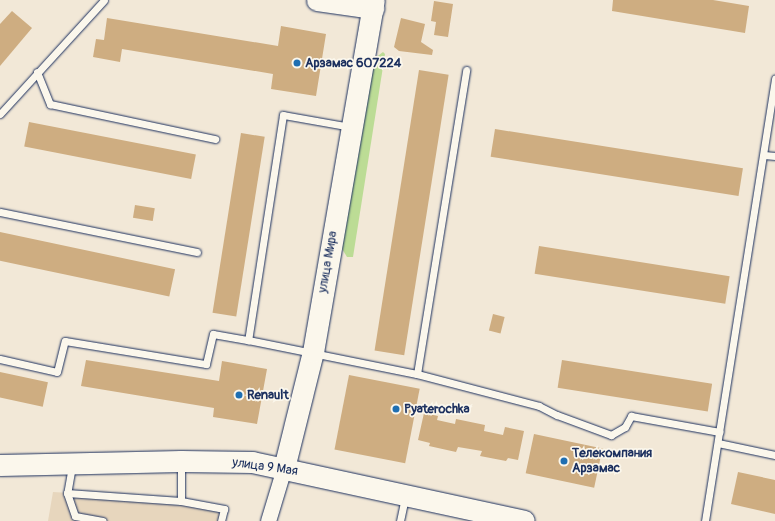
<!DOCTYPE html>
<html>
<head>
<meta charset="utf-8">
<style>
	body { margin:0 }
	#map { position:relative; width:775px; height:521px; overflow:hidden; background:#f2e8d7; font-family:Pangolin,sans-serif }
	div>[style] { position:absolute }
	[style*='--x'] { left:calc(var(--x)*1px); top:calc(var(--y)*1px); width:calc(var(--w)*1px); rotate:calc(var(--a)*1deg) }
	.built>* { inset:0; background:#e7d6bd }
	.green>* { inset:0; background:#bcdc95 }
	.building>* { inset:0; background:#cead81; transform-origin:0 0 }
	.roads { filter:drop-shadow(0 0 1px #1b2f5e) drop-shadow(0 0 1px #1b2f5e) }
	.lane>* { height:7px; margin:-3.5px; padding:0 3.5px; transform-origin:3.5px; border-radius:3.5px; background:#fbf7ec }
	.street>* { height:15px; margin:-7.5px; padding:0 7.5px; transform-origin:7.5px; border-radius:7.5px; background:#fbf7ec }
	.secondary>* { height:21px; margin:-10.5px; padding:0 10.5px; transform-origin:10.5px; border-radius:10.5px; background:#fbf7ec }
	.dots>* { width:11px; height:11px; translate:-50% -50%; box-sizing:border-box; border:2px solid #fbf7ec; border-radius:50% }
	span { translate:-50% -50%; white-space:nowrap; text-align:center; line-height:1.15; -webkit-text-stroke:3.5px #fbf7ec; paint-order:stroke }
	.poi-label { font-size:13px; color:#1b2f5e; font-weight:700 }
	.left { translate:0 -50%; text-align:left }
	.street-label { font-size:13px; color:#1b2f5e }
</style>
</head>
<body>
<div id="map">
	<div class="built">
		<i style="clip-path:polygon(53px 492px,150px 498px,224px 509px,221px 521px,48px 521px)"></i>
	</div>
	<div class="green">
		<i style="clip-path:polygon(383px 52px,385px 54px,353px 257px,347px 257px,341px 247px,374px 59px)"></i>
	</div>
	<div class="building">
		<i style="clip-path:polygon(613px 0,713px 0,749px 6px,745px 33px,612px 11px)"></i>
		<i style="clip-path:polygon(434px 1px,453px 4px,448px 37px,434px 35px,436px 22px,431px 21px)"></i>
		<i style="clip-path:polygon(12px 11px,32px 28px,0 66px,0 24px)"></i>
		<i style="clip-path:polygon(107px 18px,278px 46px,281px 26px,326px 34px,316px 96px,271px 89px,273px 74px,122px 49px,120px 62px,93px 57px,96px 39px,104px 40px)"></i>
		<i style="clip-path:polygon(401px 18px,425px 24px,421px 42px,433px 50px,432px 55px,399px 51px,394px 47px)"></i>
		<i style="left:419px;top:70px;width:30px;height:284px;rotate:9deg"></i>
		<i style="left:29px;top:122px;width:170px;height:25px;rotate:11deg"></i>
		<i style="left:495px;top:129px;width:251px;height:28px;rotate:9deg"></i>
		<i style="left:241px;top:133px;width:24px;height:182px;rotate:9deg"></i>
		<i style="left:135px;top:205px;width:20px;height:13px;rotate:9deg"></i>
		<i style="left:0;top:232px;width:179px;height:28px;rotate:12deg"></i>
		<i style="left:539px;top:246px;width:193px;height:28px;rotate:9deg"></i>
		<i style="left:493px;top:314px;width:12px;height:17px;rotate:14deg"></i>
		<i style="clip-path:polygon(86px 360px,219px 381px,222px 361px,267px 369px,257px 424px,213px 417px,214px 408px,81px 386px)"></i>
		<i style="left:562px;top:360px;width:152px;height:28px;rotate:9deg"></i>
		<i style="left:0;top:372px;width:49px;height:25px;rotate:12deg"></i>
		<i style="left:349px;top:375px;width:72px;height:76px;rotate:11deg"></i>
		<i style="clip-path:polygon(424px 413px,438px 416px,437px 420px,455px 424px,456px 419px,485px 425px,484px 431px,503px 435px,505px 427px,524px 431px,518px 460px,508px 458px,506px 461px,480px 456px,482px 451px,458px 447px,456px 452px,429px 446px,430px 443px,418px 440px)"></i>
		<i style="left:534px;top:434px;width:70px;height:40px;rotate:12deg"></i>
		<i style="clip-path:polygon(738px 472px,775px 480px,775px 514px,731px 504px)"></i>
	</div>
	<div class="roads">
		<div class="lane">
			<i style="--x:37;--y:72;--w:35;--a:68"></i>
			<i style="--x:50;--y:104;--w:169;--a:12"></i>
			<i style="--x:0;--y:114;--w:154;--a:-47.6"></i>
			<i style="--x:351;--y:127;--w:69;--a:-170"></i>
			<i style="--x:283;--y:115;--w:228;--a:98.8"></i>
			<i style="--x:248;--y:340;--w:172;--a:11.4"></i>
			<i style="--x:417;--y:374;--w:126;--a:14.7"></i>
			<i style="--x:539;--y:406;--w:20;--a:27"></i>
			<i style="--x:557;--y:415;--w:58;--a:20.3"></i>
			<i style="--x:611;--y:435;--w:16;--a:-30"></i>
			<i style="--x:625;--y:427;--w:13;--a:-61"></i>
			<i style="--x:631;--y:416;--w:90;--a:10.2"></i>
			<i style="--x:764;--y:155;--w:11;--a:5"></i>
			<i style="--x:0;--y:212;--w:201;--a:11.5"></i>
			<i style="--x:0;--y:359;--w:58;--a:12.8"></i>
			<i style="--x:57;--y:372;--w:32;--a:-76"></i>
			<i style="--x:65;--y:341;--w:143;--a:9.3"></i>
			<i style="--x:206;--y:364;--w:31;--a:-77"></i>
			<i style="--x:213;--y:334;--w:36;--a:10"></i>
			<i style="--x:417;--y:374;--w:308;--a:-80.8"></i>
			<i style="--x:718;--y:443;--w:58;--a:11.9"></i>
			<i style="--x:72;--y:466;--w:27;--a:100"></i>
			<i style="--x:67;--y:493;--w:24;--a:71"></i>
			<i style="--x:75;--y:516;--w:28;--a:10"></i>
			<i style="--x:67;--y:493;--w:114;--a:4"></i>
			<i style="--x:181;--y:501;--w:44;--a:10.5"></i>
			<i style="--x:224;--y:509;--w:12;--a:104"></i>
			<i style="--x:181;--y:501;--w:38;--a:-90"></i>
			<i style="--x:400;--y:521;--w:24;--a:-78"></i>
			<i style="--x:705;--y:521;--w:448;--a:-81"></i>
		</div>
		<div class="street">
			<i style="--x:268;--y:521;--w:55;--a:-73.2"></i>
		</div>
		<div class="secondary">
			<i style="--x:317;--y:0;--w:57;--a:8.1"></i>
			<i style="--x:0;--y:465;--w:181;--a:-1.3"></i>
			<i style="--x:181;--y:461;--w:71;--a:0.8"></i>
			<i style="--x:252;--y:462;--w:278;--a:12.2"></i>
			<i style="--x:284;--y:468;--w:120;--a:-76"></i>
			<i style="--x:313;--y:352;--w:357;--a:-80.2"></i>
		</div>
	</div>
	<div class="dots">
		<i style="left:297px;top:63px;background:#1f6fb2"></i>
		<i style="left:239px;top:395px;background:#1f6fb2"></i>
		<i style="left:396px;top:409px;background:#1f6fb2"></i>
		<i style="left:564px;top:461px;background:#1f6fb2"></i>
	</div>
	<div class="poi-label">
		<span class="left" style="left:305px;top:63px">Арзамас 607224</span>
		<span class="left" style="left:247px;top:395px">Renault</span>
		<span class="left" style="left:404px;top:409px">Pyaterochka</span>
		<span class="left" style="left:572px;top:461px">Телекомпания<br>Арзамас</span>
	</div>
	<div class="street-label">
		<span style="left:328px;top:262px;rotate:-80deg">улица Мира</span>
		<span style="left:265px;top:467px;rotate:8deg">улица 9 Мая</span>
	</div>
</div>
</body>
</html>
